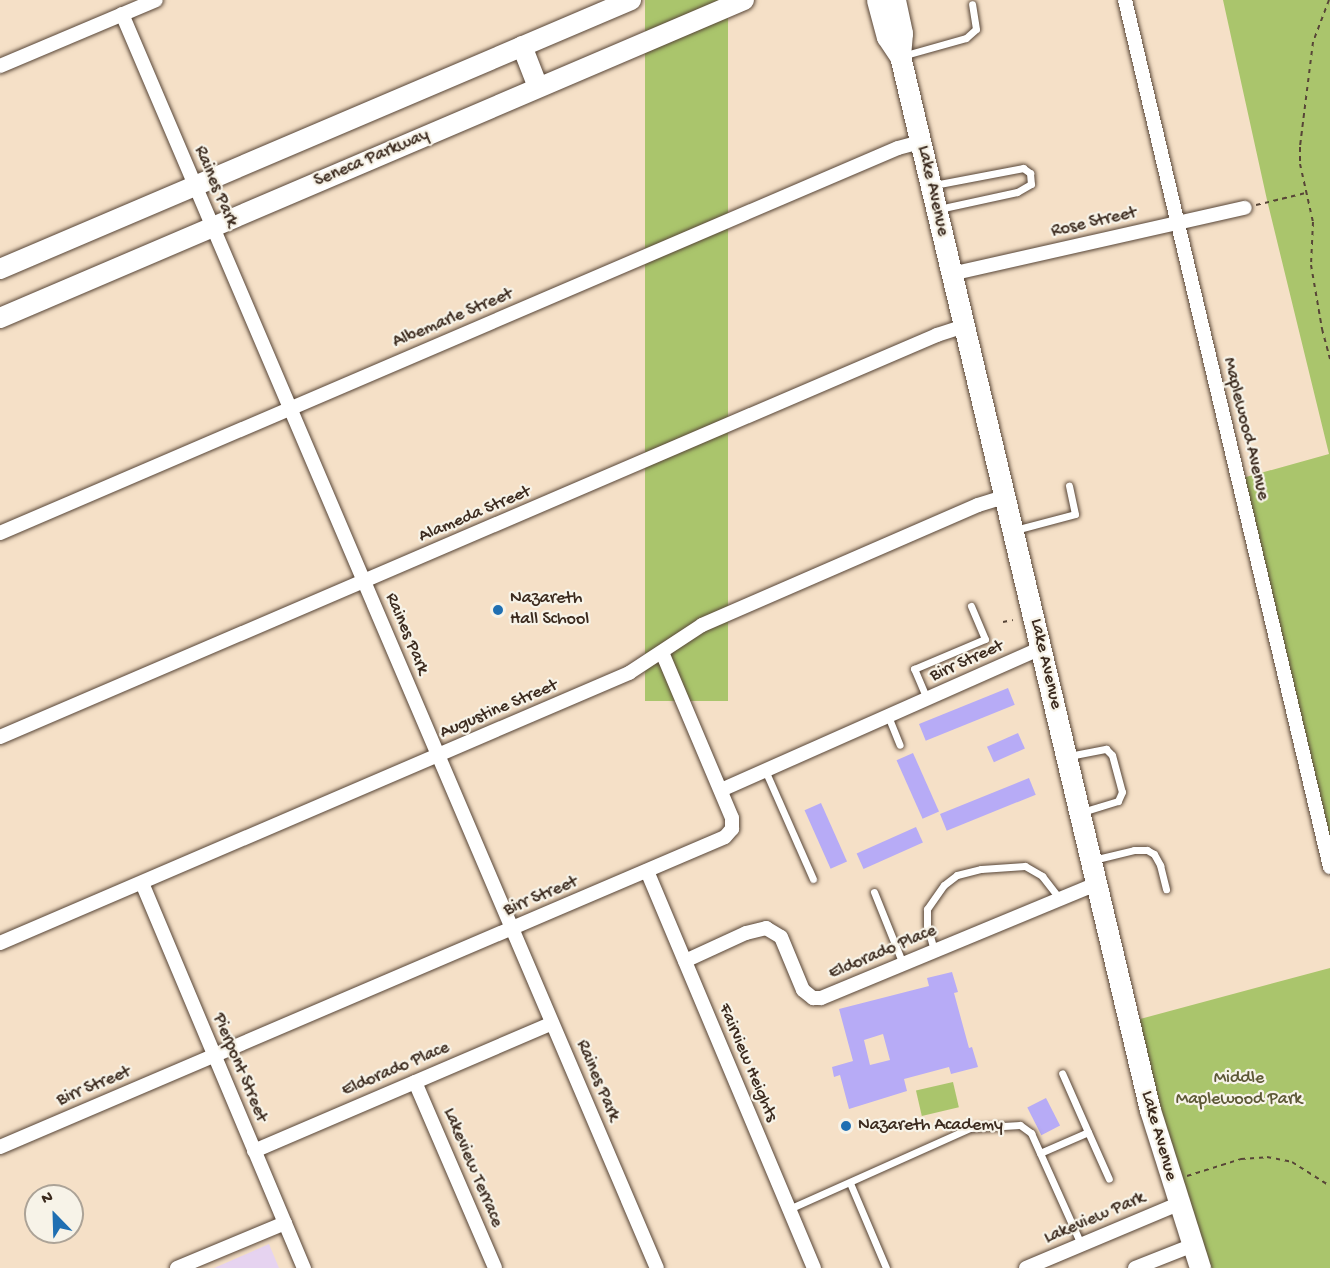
<!DOCTYPE html>
<html>
<head>
<meta charset="utf-8">
<style>
	body { margin:0 }
	#map { position:relative; width:1330px; height:1268px; overflow:hidden; background:#f5e0c7; font-family:"Gochi Hand",sans-serif }
	div>[style] { position:absolute }
	[style*='--x'] { left:calc(var(--x)*1px); top:calc(var(--y)*1px); width:calc(var(--w)*1px); rotate:calc(var(--a)*1deg) }
	.built>* { inset:0; background:#e6d3f0 }
	.green>* { inset:0; background:#aac56c; transform-origin:0 0 }
	.building>* { inset:0; background:#b7abf6; transform-origin:0 0 }
	.path>* { height:2px; margin-top:-1px; transform-origin:0; background:repeating-linear-gradient(90deg,#574537 0 4.5px,transparent 0 9px) }
	.roads { filter:drop-shadow(0 0 2px #574537) drop-shadow(0 0 2px #574537) }
	.lane>* { height:7px; margin:-3.5px; padding:0 3.5px; transform-origin:3.5px; border-radius:3.5px; background:#fff }
	.street>* { height:14px; margin:-7px; padding:0 7px; transform-origin:7px; border-radius:7px; background:#fff }
	.secondary>* { height:20px; margin:-10px; padding:0 10px; transform-origin:10px; border-radius:10px; background:#fff }
	.primary>* { height:21px; margin:-10.5px; padding:0 10.5px; transform-origin:10.5px; border-radius:10.5px; background:#fff }
	.dots>* { width:16px; height:16px; translate:-50% -50%; box-sizing:border-box; border:3px solid #f7f3e8; border-radius:50% }
	span { translate:-50% -50%; white-space:nowrap; text-align:center; line-height:1.15; -webkit-text-stroke:4.5px #f7f3e8; paint-order:stroke }
	.street-label { font-size:18px; color:#3b2a1e }
	.poi-label { font-size:18px; color:#3b2a1e }
	.left { translate:0 -50%; text-align:left }
	.park-label { font-size:18px; color:#5c5835 }
	.north { position:absolute; left:24px; top:1184px; width:60px; height:60px; box-sizing:border-box; background:#f7f3e8; border:2px solid #aca397; border-radius:50%; rotate:337deg; font-size:16px; font-weight:700; line-height:24px; text-align:center; color:#3b2a1e }
	.north::after { content:''; display:block; margin:auto; width:21px; height:27px; background:#1f6fb2; clip-path:polygon(50% 0,100% 100%,50% 72%,0 100%) }
</style>
</head>
<body>
<div id="map">
	<div class="built">
		<i style="clip-path:polygon(269px 1244px,279px 1268px,214px 1268px)"></i>
	</div>
	<div class="green">
		<i style="left:645px;top:0;width:83px;height:701px"></i>
		<i style="clip-path:polygon(1223px 0,1330px 0,1330px 870px,1239px 479px,1329px 454px,1267px 200px)"></i>
		<i style="clip-path:polygon(1330px 968px,1330px 1268px,1200px 1268px,1129px 1022px)"></i>
		<i style="left:953px;top:1082px;width:26px;height:38px;rotate:77deg"></i>
	</div>
	<div class="building">
		<i style="left:1008px;top:688px;width:18px;height:96px;rotate:68deg"></i>
		<i style="left:1018px;top:733px;width:17px;height:34px;rotate:66deg"></i>
		<i style="left:913px;top:753px;width:64px;height:18px;rotate:66deg"></i>
		<i style="left:1029px;top:778px;width:18px;height:96px;rotate:68deg"></i>
		<i style="left:821px;top:803px;width:64px;height:18px;rotate:66deg"></i>
		<i style="left:916px;top:827px;width:17px;height:65px;rotate:66deg"></i>
		<i style="clip-path:polygon(evenodd,952px 972px,958px 992px,954px 993px,969px 1048px,972px 1047px,978px 1067px,951px 1074px,949px 1067px,904px 1079px,907px 1091px,849px 1109px,840px 1075px,834px 1077px,832px 1067px,853px 1061px,839px 1009px,929px 986px,927px 978px,952px 972px,883px 1034px,890px 1060px,870px 1065px,864px 1040px,883px 1034px)"></i>
		<i style="left:1046px;top:1098px;width:31px;height:21px;rotate:63deg"></i>
	</div>
	<div class="path">
		<i style="--x:1329;--y:0;--w:45;--a:110.9"></i>
		<i style="--x:1313;--y:42;--w:106;--a:97.1"></i>
		<i style="--x:1300;--y:147;--w:17;--a:90"></i>
		<i style="--x:1300;--y:164;--w:59;--a:77.4"></i>
		<i style="--x:1313;--y:222;--w:43;--a:92.7"></i>
		<i style="--x:1311;--y:265;--w:65;--a:80.2"></i>
		<i style="--x:1322;--y:329;--w:31;--a:75"></i>
		<i style="--x:1256;--y:205;--w:51;--a:-13.5"></i>
		<i style="--x:1003;--y:622;--w:10;--a:-11"></i>
		<i style="--x:1187;--y:1176;--w:57;--a:-17.5"></i>
		<i style="--x:1241;--y:1159;--w:26;--a:-4"></i>
		<i style="--x:1267;--y:1157;--w:25;--a:11"></i>
		<i style="--x:1292;--y:1162;--w:45;--a:32.3"></i>
	</div>
	<div class="roads">
		<div class="lane">
			<i style="--x:902;--y:56;--w:66;--a:-15.7"></i>
			<i style="--x:966;--y:38;--w:13;--a:-42"></i>
			<i style="--x:976;--y:29;--w:25;--a:-99"></i>
			<i style="--x:934;--y:185;--w:91;--a:-10.8"></i>
			<i style="--x:1023;--y:168;--w:9;--a:36"></i>
			<i style="--x:1030;--y:173;--w:11;--a:85"></i>
			<i style="--x:1031;--y:184;--w:16;--a:150"></i>
			<i style="--x:1017;--y:192;--w:80;--a:167.7"></i>
			<i style="--x:1015;--y:530;--w:62;--a:-14.9"></i>
			<i style="--x:1075;--y:514;--w:29;--a:-102"></i>
			<i style="--x:927;--y:699;--w:33;--a:-113"></i>
			<i style="--x:914;--y:669;--w:77;--a:-22.9"></i>
			<i style="--x:985;--y:639;--w:36;--a:-113"></i>
			<i style="--x:888;--y:716;--w:31;--a:68"></i>
			<i style="--x:1069;--y:756;--w:38;--a:-11"></i>
			<i style="--x:1106;--y:749;--w:8;--a:45"></i>
			<i style="--x:1112;--y:755;--w:38;--a:75"></i>
			<i style="--x:1122;--y:792;--w:10;--a:114"></i>
			<i style="--x:1118;--y:801;--w:38;--a:163"></i>
			<i style="--x:765;--y:770;--w:119;--a:66.2"></i>
			<i style="--x:1093;--y:860;--w:42;--a:-13.7"></i>
			<i style="--x:1134;--y:850;--w:13;--a:0"></i>
			<i style="--x:1147;--y:850;--w:8;--a:30"></i>
			<i style="--x:1154;--y:854;--w:13;--a:61"></i>
			<i style="--x:1160;--y:865;--w:25;--a:76"></i>
			<i style="--x:874;--y:892;--w:78;--a:68.1"></i>
			<i style="--x:934;--y:950;--w:25;--a:-106"></i>
			<i style="--x:927;--y:926;--w:17;--a:-90"></i>
			<i style="--x:927;--y:909;--w:29;--a:-55"></i>
			<i style="--x:944;--y:885;--w:16;--a:-38"></i>
			<i style="--x:957;--y:875;--w:25;--a:-14"></i>
			<i style="--x:981;--y:869;--w:44;--a:-3.9"></i>
			<i style="--x:1025;--y:866;--w:20;--a:30"></i>
			<i style="--x:1042;--y:876;--w:28;--a:52"></i>
			<i style="--x:1088;--y:1132;--w:51;--a:65.9"></i>
			<i style="--x:1040;--y:1153;--w:52;--a:-23.6"></i>
			<i style="--x:1088;--y:1132;--w:64;--a:-113.8"></i>
			<i style="--x:850;--y:1183;--w:92;--a:67"></i>
			<i style="--x:789;--y:1209;--w:198;--a:-24.1"></i>
			<i style="--x:970;--y:1128;--w:50;--a:-3.4"></i>
			<i style="--x:1020;--y:1125;--w:14;--a:36"></i>
			<i style="--x:1031;--y:1133;--w:122;--a:65.8"></i>
		</div>
		<div class="street">
			<i style="--x:1125;--y:0;--w:891;--a:76.7"></i>
			<i style="--x:122;--y:14;--w:1363;--a:66.9"></i>
			<i style="--x:0;--y:66;--w:169;--a:-22.9"></i>
			<i style="--x:951;--y:274;--w:301;--a:-12.7"></i>
			<i style="--x:0;--y:533;--w:977;--a:-23.21"></i>
			<i style="--x:898;--y:148;--w:24;--a:-15"></i>
			<i style="--x:0;--y:737;--w:1020;--a:-23.22"></i>
			<i style="--x:937;--y:335;--w:28;--a:-18"></i>
			<i style="--x:721;--y:790;--w:351;--a:-23.9"></i>
			<i style="--x:647;--y:871;--w:431;--a:67.2"></i>
			<i style="--x:142;--y:883;--w:418;--a:67.2"></i>
			<i style="--x:0;--y:943;--w:685;--a:-23.23"></i>
			<i style="--x:629;--y:673;--w:87;--a:-33.3"></i>
			<i style="--x:702;--y:625;--w:301;--a:-23.5"></i>
			<i style="--x:978;--y:505;--w:28;--a:-17"></i>
			<i style="--x:685;--y:961;--w:67;--a:-24.7"></i>
			<i style="--x:746;--y:933;--w:21;--a:-14"></i>
			<i style="--x:766;--y:928;--w:17;--a:31"></i>
			<i style="--x:781;--y:937;--w:57;--a:67.5"></i>
			<i style="--x:803;--y:990;--w:13;--a:39"></i>
			<i style="--x:813;--y:998;--w:8;--a:0"></i>
			<i style="--x:821;--y:998;--w:298;--a:-22.5"></i>
			<i style="--x:415;--y:1082;--w:202;--a:66.7"></i>
			<i style="--x:0;--y:1147;--w:788;--a:-23.15"></i>
			<i style="--x:725;--y:837;--w:11;--a:-49"></i>
			<i style="--x:732;--y:829;--w:11;--a:-90"></i>
			<i style="--x:732;--y:818;--w:180;--a:-112.9"></i>
			<i style="--x:254;--y:1151;--w:324;--a:-23.2"></i>
			<i style="--x:177;--y:1268;--w:117;--a:-22.6"></i>
			<i style="--x:1026;--y:1268;--w:165;--a:-22.8"></i>
			<i style="--x:1135;--y:1268;--w:62;--a:-21.6"></i>
		</div>
		<div class="secondary">
			<i style="--x:522;--y:46;--w:44;--a:68.7"></i>
			<i style="--x:0;--y:269;--w:686;--a:-23.09"></i>
			<i style="--x:0;--y:318;--w:809;--a:-23.14"></i>
		</div>
		<div class="primary">
			<i style="--x:877;--y:0;--w:38;--a:75"></i>
			<i style="--x:887;--y:37;--w:23;--a:56"></i>
			<i style="--x:900;--y:56;--w:1083;--a:76.66"></i>
			<i style="--x:1150;--y:1110;--w:166;--a:72.4"></i>
			<i style="--x:895;--y:0;--w:34;--a:78"></i>
			<i style="--x:902;--y:33;--w:23;--a:95"></i>
		</div>
	</div>
	<div class="dots">
		<i style="left:498px;top:610px;background:#1f6fb2"></i>
		<i style="left:846px;top:1126px;background:#1f6fb2"></i>
	</div>
	<div class="street-label">
		<span style="left:372px;top:159px;rotate:-23deg">Seneca Parkway</span>
		<span style="left:215px;top:187px;rotate:67deg">Raines Park</span>
		<span style="left:932px;top:191px;rotate:77deg">Lake Avenue</span>
		<span style="left:1094px;top:223px;rotate:-13deg">Rose Street</span>
		<span style="left:453px;top:319px;rotate:-23deg">Albemarle Street</span>
		<span style="left:1245px;top:429px;rotate:76deg">Maplewood Avenue</span>
		<span style="left:475px;top:515px;rotate:-23deg">Alameda Street</span>
		<span style="left:406px;top:634px;rotate:67deg">Raines Park</span>
		<span style="left:967px;top:662px;rotate:-24deg">Birr Street</span>
		<span style="left:1045px;top:664px;rotate:77deg">Lake Avenue</span>
		<span style="left:499px;top:710px;rotate:-23deg">Augustine Street</span>
		<span style="left:541px;top:897px;rotate:-23deg">Birr Street</span>
		<span style="left:883px;top:953px;rotate:-23deg">Eldorado Place</span>
		<span style="left:747px;top:1063px;rotate:67deg">Fairview Heights</span>
		<span style="left:239px;top:1068px;rotate:67deg">Pierpont Street</span>
		<span style="left:396px;top:1070px;rotate:-23deg">Eldorado Place</span>
		<span style="left:597px;top:1081px;rotate:67deg">Raines Park</span>
		<span style="left:94px;top:1087px;rotate:-23deg">Birr Street</span>
		<span style="left:1158px;top:1136px;rotate:74deg">Lake Avenue</span>
		<span style="left:472px;top:1168px;rotate:67deg">Lakeview Terrace</span>
		<span style="left:1095px;top:1219px;rotate:-23deg">Lakeview Park</span>
	</div>
	<div class="poi-label">
		<span class="left" style="left:510px;top:610px">Nazareth<br>Hall School</span>
		<span class="left" style="left:858px;top:1126px">Nazareth Academy</span>
	</div>
	<div class="park-label">
		<span style="left:1239px;top:1090px">Middle<br>Maplewood Park</span>
	</div>
	<div class="north">N</div>
</div>
</body>
</html>
